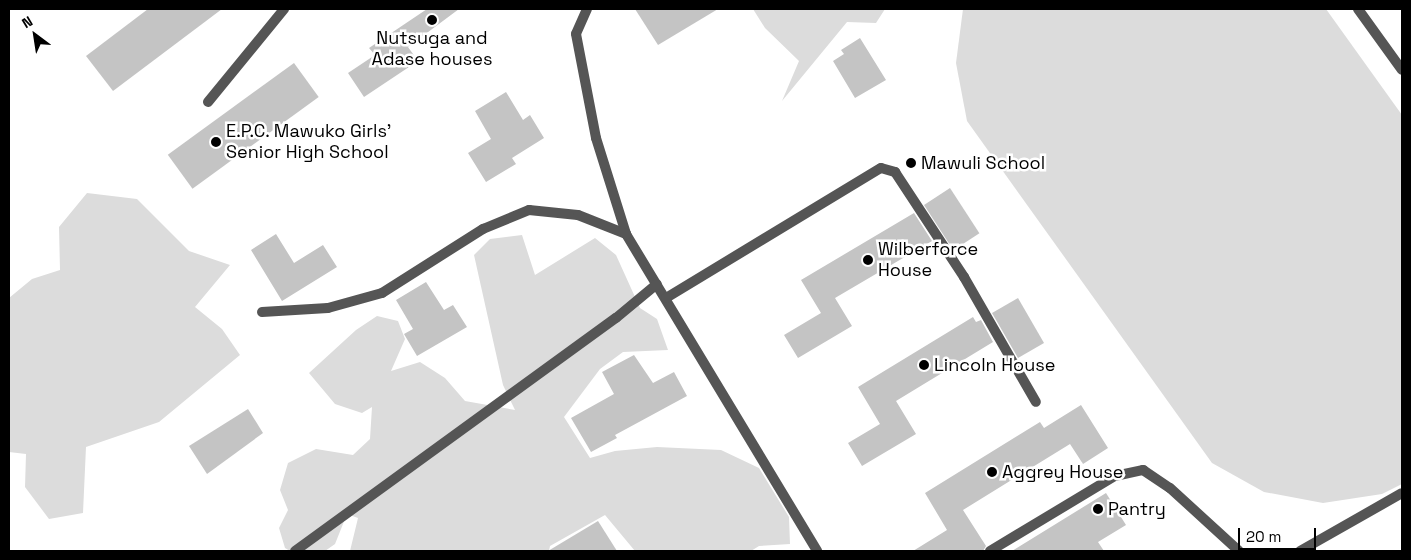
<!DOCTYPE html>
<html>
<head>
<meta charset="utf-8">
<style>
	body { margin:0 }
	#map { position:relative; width:1411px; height:560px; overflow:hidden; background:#fff; font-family:"Space Grotesk",sans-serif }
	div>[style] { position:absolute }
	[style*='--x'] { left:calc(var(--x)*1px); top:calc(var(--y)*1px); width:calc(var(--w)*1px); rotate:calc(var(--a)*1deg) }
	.green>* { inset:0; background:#dcdcdc }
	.building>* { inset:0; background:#c4c4c4; transform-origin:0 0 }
	.service>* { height:10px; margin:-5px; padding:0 5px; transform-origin:5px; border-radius:5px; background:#555 }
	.dots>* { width:14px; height:14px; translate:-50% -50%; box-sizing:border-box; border:2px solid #fff; border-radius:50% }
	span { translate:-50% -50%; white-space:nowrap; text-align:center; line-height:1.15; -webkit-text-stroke:5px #fff; paint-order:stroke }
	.poi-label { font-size:18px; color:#000 }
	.left { translate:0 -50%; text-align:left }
	.frame { position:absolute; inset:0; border:10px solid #000; pointer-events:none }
	.north { position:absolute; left:10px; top:10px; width:50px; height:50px; -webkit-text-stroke:4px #fff; paint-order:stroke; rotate:329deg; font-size:14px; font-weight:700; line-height:20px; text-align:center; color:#000 }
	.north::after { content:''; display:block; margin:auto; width:18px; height:22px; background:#000; clip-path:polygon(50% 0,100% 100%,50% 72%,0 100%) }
	.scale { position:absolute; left:1238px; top:528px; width:78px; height:22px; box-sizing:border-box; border:2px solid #000; border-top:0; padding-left:6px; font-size:15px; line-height:18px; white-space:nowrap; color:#000; -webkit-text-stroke:4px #fff; paint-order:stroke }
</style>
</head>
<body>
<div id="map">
	<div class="green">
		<i style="clip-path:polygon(753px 9px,885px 9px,876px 23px,847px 22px,782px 101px,799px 61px,765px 28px)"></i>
		<i style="clip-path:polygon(963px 9px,1326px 9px,1402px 115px,1402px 484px,1382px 494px,1323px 503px,1264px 492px,1212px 463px,967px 121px,956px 63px)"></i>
		<i style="clip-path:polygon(87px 193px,137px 199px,189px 251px,230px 265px,195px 307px,222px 329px,240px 355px,159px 422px,86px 447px,83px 513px,49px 519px,25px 487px,26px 454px,9px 452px,9px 298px,32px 279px,60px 270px,59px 227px)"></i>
		<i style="clip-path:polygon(522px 235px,535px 275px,595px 238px,616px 255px,640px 308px,657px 319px,668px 350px,623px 352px,600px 369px,564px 417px,590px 458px,615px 451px,657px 447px,721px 450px,759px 468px,789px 517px,790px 544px,759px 546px,751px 551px,635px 551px,605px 515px,550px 546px,549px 551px,350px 551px,358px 518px,347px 514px,335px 544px,325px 551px,290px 551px,285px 548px,279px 528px,288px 510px,280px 490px,288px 463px,316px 449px,353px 455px,370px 439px,372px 407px,362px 413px,335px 404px,309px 373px,356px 330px,377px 316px,398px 321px,405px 339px,391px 371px,420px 362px,445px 378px,465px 401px,515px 410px,503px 385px,474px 255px,490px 239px)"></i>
	</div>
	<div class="building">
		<i style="clip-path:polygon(148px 9px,222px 9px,113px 91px,86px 56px)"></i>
		<i style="clip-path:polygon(427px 9px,459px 9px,408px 47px,418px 61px,364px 97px,348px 73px,375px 55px,369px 48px)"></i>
		<i style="clip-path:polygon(635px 9px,718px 9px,658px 45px)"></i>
		<i style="clip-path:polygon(860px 38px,886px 80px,855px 98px,833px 61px,844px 54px,841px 50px)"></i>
		<i style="left:294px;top:63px;width:42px;height:156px;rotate:54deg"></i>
		<i style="clip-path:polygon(506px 92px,523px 120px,530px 115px,544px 138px,512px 158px,516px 164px,486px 182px,468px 153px,491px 139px,475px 111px)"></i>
		<i style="left:950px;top:188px;width:54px;height:31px;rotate:57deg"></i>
		<i style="clip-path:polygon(914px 213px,932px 241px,835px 298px,852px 326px,798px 358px,784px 335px,821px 313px,801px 280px)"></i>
		<i style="clip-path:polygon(276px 234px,294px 263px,323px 245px,337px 267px,282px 301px,251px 250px)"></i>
		<i style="clip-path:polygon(426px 282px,444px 310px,453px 305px,467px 327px,417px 356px,404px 334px,413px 329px,396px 300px)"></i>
		<i style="left:1018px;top:298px;width:52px;height:30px;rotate:60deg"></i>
		<i style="clip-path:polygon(973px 317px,976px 322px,981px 320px,993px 342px,896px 401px,916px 434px,862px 466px,848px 443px,880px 424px,858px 387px)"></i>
		<i style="clip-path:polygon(634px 355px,653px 383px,674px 372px,687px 396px,615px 435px,617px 438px,591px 452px,571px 418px,614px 394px,602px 372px)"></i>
		<i style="clip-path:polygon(1081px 405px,1108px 448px,1083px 464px,1070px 444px,963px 510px,986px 546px,983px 551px,913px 551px,947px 530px,925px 493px,1040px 422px,1044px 428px)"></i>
		<i style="clip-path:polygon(248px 409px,263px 433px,207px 474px,189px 446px)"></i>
		<i style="clip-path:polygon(1106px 493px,1126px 525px,1098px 542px,1104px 551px,1012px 551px)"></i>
		<i style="clip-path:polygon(598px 521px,617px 551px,548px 551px)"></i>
	</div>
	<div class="service">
		<i style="--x:587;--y:9;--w:27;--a:114"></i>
		<i style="--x:576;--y:34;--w:106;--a:79.1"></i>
		<i style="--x:596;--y:138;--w:101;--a:72.6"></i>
		<i style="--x:626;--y:234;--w:370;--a:58.9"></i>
		<i style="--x:1358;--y:9;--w:75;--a:54.2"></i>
		<i style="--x:208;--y:102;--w:120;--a:-50.7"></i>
		<i style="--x:666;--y:298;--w:251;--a:-31.2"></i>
		<i style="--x:881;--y:168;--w:15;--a:16"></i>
		<i style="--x:895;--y:172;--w:126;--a:56.7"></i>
		<i style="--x:964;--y:277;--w:144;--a:60.1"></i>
		<i style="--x:262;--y:312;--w:66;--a:-3.5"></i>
		<i style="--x:328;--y:308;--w:56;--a:-15.5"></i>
		<i style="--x:382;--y:293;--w:120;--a:-32.4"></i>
		<i style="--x:483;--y:229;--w:50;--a:-22.4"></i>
		<i style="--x:529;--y:210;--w:49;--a:5.8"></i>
		<i style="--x:578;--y:215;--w:52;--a:21.6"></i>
		<i style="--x:295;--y:551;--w:397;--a:-36"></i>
		<i style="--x:616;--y:318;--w:53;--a:-39.7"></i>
		<i style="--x:990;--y:551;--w:146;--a:-31"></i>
		<i style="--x:1115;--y:476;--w:29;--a:-12"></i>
		<i style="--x:1143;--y:470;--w:32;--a:34"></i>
		<i style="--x:1170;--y:488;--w:93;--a:42.4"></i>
		<i style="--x:1300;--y:551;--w:117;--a:-29.6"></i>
	</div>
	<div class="dots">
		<i style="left:432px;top:20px;background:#000"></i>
		<i style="left:216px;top:142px;background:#000"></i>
		<i style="left:911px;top:163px;background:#000"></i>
		<i style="left:868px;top:260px;background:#000"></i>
		<i style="left:924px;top:365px;background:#000"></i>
		<i style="left:992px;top:472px;background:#000"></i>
		<i style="left:1098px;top:509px;background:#000"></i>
	</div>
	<div class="poi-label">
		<span style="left:432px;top:49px">Nutsuga and<br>Adase houses</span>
		<span class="left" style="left:226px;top:142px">E.P.C. Mawuko Girls'<br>Senior High School</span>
		<span class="left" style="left:921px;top:163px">Mawuli School</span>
		<span class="left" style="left:878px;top:260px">Wilberforce<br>House</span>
		<span class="left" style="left:934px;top:365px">Lincoln House</span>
		<span class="left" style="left:1002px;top:472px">Aggrey House</span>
		<span class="left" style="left:1108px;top:509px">Pantry</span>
	</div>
	<div class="frame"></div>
	<div class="north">N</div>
	<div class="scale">20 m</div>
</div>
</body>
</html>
